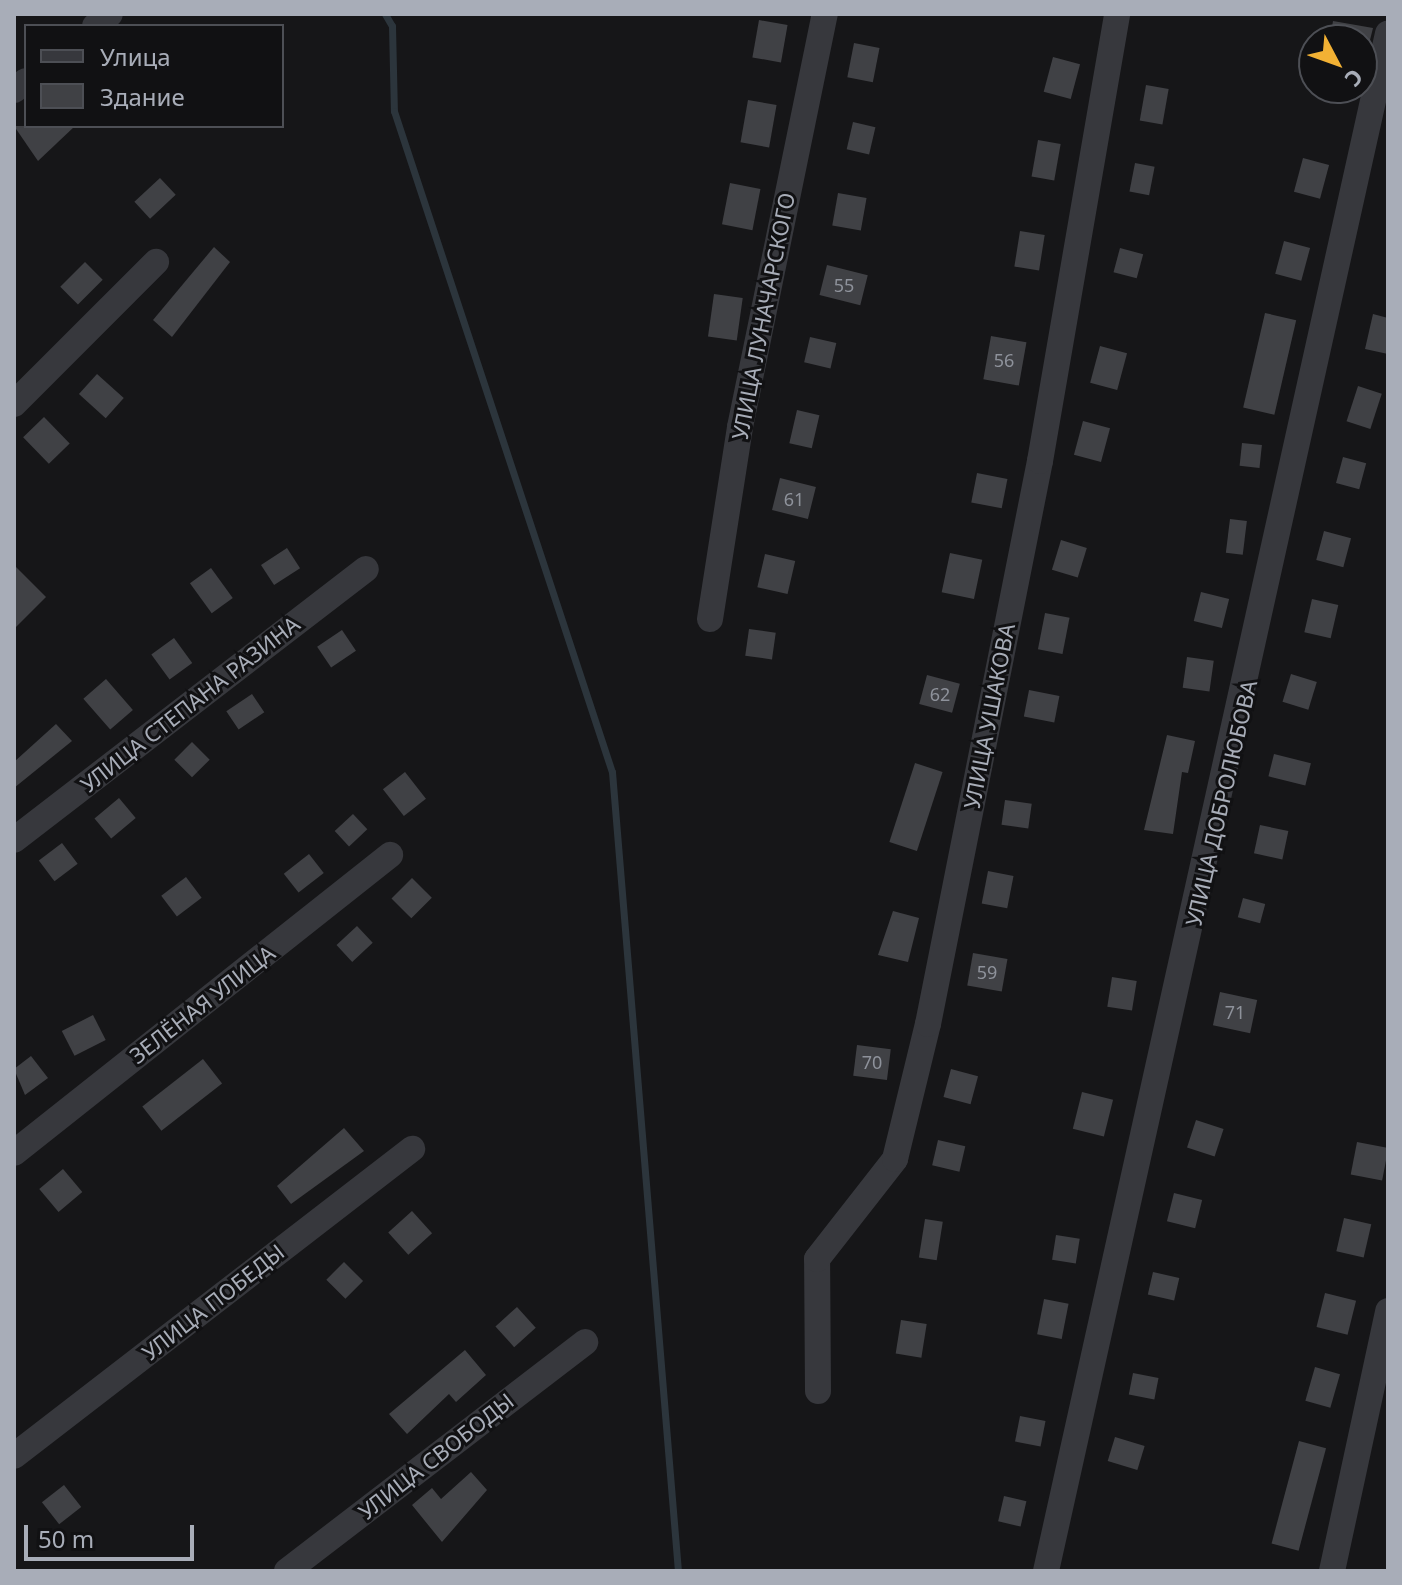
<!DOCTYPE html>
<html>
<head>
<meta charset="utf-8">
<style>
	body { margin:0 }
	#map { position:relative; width:1402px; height:1585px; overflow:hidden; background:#161618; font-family:"Noto Sans",sans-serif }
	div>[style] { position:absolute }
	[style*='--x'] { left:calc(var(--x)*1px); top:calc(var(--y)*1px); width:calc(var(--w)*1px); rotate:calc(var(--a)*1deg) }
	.stream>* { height:7px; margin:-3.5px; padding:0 3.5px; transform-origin:3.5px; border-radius:3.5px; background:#2c353c }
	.building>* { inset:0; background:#404145; transform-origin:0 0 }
	.minor>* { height:26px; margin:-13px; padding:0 13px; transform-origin:13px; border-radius:13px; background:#37383d }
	span { translate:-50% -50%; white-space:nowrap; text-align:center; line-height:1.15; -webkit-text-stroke:6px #111113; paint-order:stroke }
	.number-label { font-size:18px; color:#8e929b }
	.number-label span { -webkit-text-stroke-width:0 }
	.street-label { font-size:22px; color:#a8adb8 }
	.frame { position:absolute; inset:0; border:16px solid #a8adb8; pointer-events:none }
	.legend { position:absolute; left:24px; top:24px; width:260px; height:104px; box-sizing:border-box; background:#111113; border:2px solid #4d4f55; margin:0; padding:10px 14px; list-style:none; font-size:24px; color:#a8adb8 }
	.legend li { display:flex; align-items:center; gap:16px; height:40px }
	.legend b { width:40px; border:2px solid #4d4f55 }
	.north { position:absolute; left:1298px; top:24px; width:80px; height:80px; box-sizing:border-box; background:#111113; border:2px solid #4d4f55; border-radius:50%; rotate:131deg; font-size:22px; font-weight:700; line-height:32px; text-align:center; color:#a8adb8 }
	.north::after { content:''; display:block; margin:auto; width:28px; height:36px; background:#f2b134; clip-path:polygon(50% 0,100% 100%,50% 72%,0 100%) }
	.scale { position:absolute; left:24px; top:1525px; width:170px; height:36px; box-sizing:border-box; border:4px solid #a8adb8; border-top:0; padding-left:10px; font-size:24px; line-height:28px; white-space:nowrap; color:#a8adb8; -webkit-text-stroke:6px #111113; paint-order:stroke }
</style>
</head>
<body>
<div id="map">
	<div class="stream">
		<i style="--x:385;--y:14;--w:14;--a:60"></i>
		<i style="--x:392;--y:26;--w:85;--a:88.7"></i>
		<i style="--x:394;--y:111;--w:696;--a:71.75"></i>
		<i style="--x:612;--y:772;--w:802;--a:85.28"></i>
	</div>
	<div class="building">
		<i style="left:759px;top:20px;width:29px;height:38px;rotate:10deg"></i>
		<i style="clip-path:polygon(1333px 21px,1373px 28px,1370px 40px,1330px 40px)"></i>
		<i style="left:854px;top:43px;width:26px;height:35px;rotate:11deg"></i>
		<i style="left:1053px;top:57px;width:28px;height:36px;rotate:15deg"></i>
		<i style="left:1146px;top:85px;width:23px;height:36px;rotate:10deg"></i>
		<i style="left:748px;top:100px;width:29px;height:43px;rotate:10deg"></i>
		<i style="left:853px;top:122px;width:23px;height:28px;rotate:13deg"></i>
		<i style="clip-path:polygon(14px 126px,75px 126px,38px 161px)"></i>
		<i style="left:1038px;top:140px;width:23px;height:37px;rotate:10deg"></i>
		<i style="left:1303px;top:158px;width:27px;height:35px;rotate:15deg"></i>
		<i style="left:1135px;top:163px;width:20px;height:29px;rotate:11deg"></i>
		<i style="left:160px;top:178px;width:23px;height:35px;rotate:47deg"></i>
		<i style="left:730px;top:183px;width:31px;height:42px;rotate:11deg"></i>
		<i style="left:838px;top:193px;width:29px;height:33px;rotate:10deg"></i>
		<i style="left:1020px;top:231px;width:25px;height:36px;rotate:9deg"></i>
		<i style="left:1284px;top:241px;width:27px;height:34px;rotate:15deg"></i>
		<i style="clip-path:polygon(214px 247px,230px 262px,172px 337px,153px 320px)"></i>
		<i style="left:1120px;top:248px;width:24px;height:25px;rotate:15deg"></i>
		<i style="left:85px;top:262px;width:25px;height:35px;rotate:45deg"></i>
		<i style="left:827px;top:265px;width:42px;height:31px;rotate:14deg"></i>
		<i style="left:714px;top:294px;width:29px;height:43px;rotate:8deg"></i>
		<i style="left:1265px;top:313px;width:32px;height:97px;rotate:13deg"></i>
		<i style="clip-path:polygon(1373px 314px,1388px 318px,1388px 354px,1365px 349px)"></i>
		<i style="left:991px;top:336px;width:36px;height:44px;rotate:10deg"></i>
		<i style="left:810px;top:337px;width:27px;height:26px;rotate:13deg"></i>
		<i style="left:1100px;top:346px;width:28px;height:38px;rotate:15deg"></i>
		<i style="left:97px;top:374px;width:36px;height:27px;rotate:42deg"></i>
		<i style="left:1358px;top:386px;width:25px;height:37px;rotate:18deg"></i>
		<i style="left:797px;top:410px;width:23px;height:34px;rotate:13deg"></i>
		<i style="left:44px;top:417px;width:37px;height:29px;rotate:46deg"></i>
		<i style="left:1083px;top:421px;width:28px;height:35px;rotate:15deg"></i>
		<i style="left:1242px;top:443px;width:20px;height:23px;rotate:6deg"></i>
		<i style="left:1343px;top:457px;width:24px;height:27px;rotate:15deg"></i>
		<i style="left:977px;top:473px;width:31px;height:30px;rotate:11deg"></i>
		<i style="left:780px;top:478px;width:37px;height:33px;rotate:14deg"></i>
		<i style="left:1230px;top:519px;width:17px;height:34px;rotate:7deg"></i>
		<i style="left:1324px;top:531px;width:28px;height:30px;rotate:15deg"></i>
		<i style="left:1061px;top:540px;width:27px;height:31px;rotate:17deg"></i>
		<i style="left:287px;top:548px;width:24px;height:31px;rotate:57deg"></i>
		<i style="left:950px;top:553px;width:33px;height:40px;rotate:12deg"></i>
		<i style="left:765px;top:554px;width:31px;height:34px;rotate:13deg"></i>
		<i style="clip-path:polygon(14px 565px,46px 597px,14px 629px)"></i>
		<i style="left:211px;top:568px;width:37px;height:26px;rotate:54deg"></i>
		<i style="left:1201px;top:592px;width:29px;height:30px;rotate:14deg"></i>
		<i style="left:1312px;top:599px;width:27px;height:34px;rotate:13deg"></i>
		<i style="left:1045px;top:613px;width:25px;height:37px;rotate:11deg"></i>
		<i style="left:749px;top:629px;width:27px;height:27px;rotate:8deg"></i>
		<i style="left:342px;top:630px;width:25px;height:30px;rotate:56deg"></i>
		<i style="left:174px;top:638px;width:31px;height:28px;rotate:54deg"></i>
		<i style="left:1187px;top:657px;width:27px;height:31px;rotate:8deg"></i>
		<i style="left:1291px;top:674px;width:27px;height:29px;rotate:17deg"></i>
		<i style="left:927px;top:675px;width:34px;height:30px;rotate:15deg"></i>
		<i style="left:106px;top:679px;width:41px;height:30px;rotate:49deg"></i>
		<i style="left:1029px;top:690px;width:31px;height:27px;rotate:11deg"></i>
		<i style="left:252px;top:694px;width:22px;height:31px;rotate:56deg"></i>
		<i style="clip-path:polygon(56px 724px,72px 741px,14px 788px,14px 762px)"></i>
		<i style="clip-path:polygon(1167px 735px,1195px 741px,1188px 773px,1182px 772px,1173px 834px,1144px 830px)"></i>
		<i style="left:192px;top:742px;width:25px;height:25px;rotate:45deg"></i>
		<i style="left:1274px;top:754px;width:38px;height:23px;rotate:14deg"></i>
		<i style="left:915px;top:763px;width:29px;height:83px;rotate:18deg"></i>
		<i style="left:405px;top:772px;width:34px;height:28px;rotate:52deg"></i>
		<i style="left:119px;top:798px;width:26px;height:32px;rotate:50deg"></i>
		<i style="left:1005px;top:800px;width:27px;height:25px;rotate:8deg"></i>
		<i style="left:353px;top:814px;width:21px;height:25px;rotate:47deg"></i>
		<i style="left:1260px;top:825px;width:29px;height:29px;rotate:12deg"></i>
		<i style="left:62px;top:843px;width:26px;height:29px;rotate:53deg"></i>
		<i style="left:309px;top:854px;width:24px;height:32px;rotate:52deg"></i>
		<i style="left:988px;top:871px;width:26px;height:33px;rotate:11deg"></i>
		<i style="left:186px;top:877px;width:26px;height:31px;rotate:53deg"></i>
		<i style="left:412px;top:878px;width:28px;height:29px;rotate:45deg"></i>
		<i style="left:1243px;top:898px;width:23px;height:20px;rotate:15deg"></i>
		<i style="clip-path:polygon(893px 911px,919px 918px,908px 962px,878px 955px)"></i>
		<i style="left:357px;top:926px;width:23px;height:28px;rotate:47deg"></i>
		<i style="left:973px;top:953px;width:35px;height:33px;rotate:10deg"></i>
		<i style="left:1112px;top:977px;width:25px;height:30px;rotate:9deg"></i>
		<i style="left:1220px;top:992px;width:38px;height:34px;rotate:12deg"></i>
		<i style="left:93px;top:1015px;width:28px;height:35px;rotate:63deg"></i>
		<i style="left:857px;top:1045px;width:34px;height:31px;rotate:7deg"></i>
		<i style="clip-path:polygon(31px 1056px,48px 1078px,25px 1095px,14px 1069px)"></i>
		<i style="left:203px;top:1059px;width:31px;height:77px;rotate:52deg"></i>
		<i style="left:951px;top:1069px;width:28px;height:29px;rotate:15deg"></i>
		<i style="left:1082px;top:1092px;width:32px;height:38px;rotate:14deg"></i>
		<i style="left:1196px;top:1120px;width:29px;height:29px;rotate:18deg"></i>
		<i style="clip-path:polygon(344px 1128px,364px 1151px,291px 1204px,277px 1186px)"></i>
		<i style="left:938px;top:1140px;width:28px;height:26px;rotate:13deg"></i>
		<i style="left:1357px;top:1142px;width:32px;height:33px;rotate:11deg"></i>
		<i style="left:63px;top:1169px;width:30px;height:31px;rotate:50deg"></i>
		<i style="left:1174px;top:1193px;width:29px;height:29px;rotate:14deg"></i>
		<i style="left:412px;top:1211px;width:30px;height:32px;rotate:48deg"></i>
		<i style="left:1344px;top:1218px;width:28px;height:34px;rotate:13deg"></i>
		<i style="left:925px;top:1219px;width:18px;height:39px;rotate:9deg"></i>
		<i style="left:1056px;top:1235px;width:24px;height:25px;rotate:9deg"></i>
		<i style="left:344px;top:1262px;width:27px;height:25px;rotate:45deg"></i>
		<i style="left:1153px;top:1272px;width:27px;height:23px;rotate:13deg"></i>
		<i style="left:1325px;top:1293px;width:32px;height:35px;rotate:14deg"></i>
		<i style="left:1044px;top:1299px;width:25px;height:36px;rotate:11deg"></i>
		<i style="left:517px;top:1307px;width:28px;height:29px;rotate:48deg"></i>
		<i style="left:901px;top:1320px;width:26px;height:34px;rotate:9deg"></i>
		<i style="clip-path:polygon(465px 1350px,486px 1375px,456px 1402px,449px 1394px,407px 1434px,389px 1414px)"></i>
		<i style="left:1315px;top:1367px;width:26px;height:35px;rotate:16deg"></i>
		<i style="left:1133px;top:1373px;width:26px;height:22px;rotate:11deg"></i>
		<i style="left:1020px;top:1416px;width:26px;height:26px;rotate:11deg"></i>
		<i style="left:1115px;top:1437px;width:31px;height:25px;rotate:17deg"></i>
		<i style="left:1299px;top:1441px;width:28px;height:106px;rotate:15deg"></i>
		<i style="clip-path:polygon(471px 1472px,487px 1490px,442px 1542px,412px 1505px,432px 1488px,441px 1499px)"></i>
		<i style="left:64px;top:1485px;width:28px;height:28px;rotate:52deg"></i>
		<i style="left:1004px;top:1496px;width:23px;height:26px;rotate:13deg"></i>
	</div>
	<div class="minor">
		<i style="--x:95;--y:26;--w:19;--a:-39"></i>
		<i style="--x:14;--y:90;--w:15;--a:-37"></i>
		<i style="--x:14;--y:404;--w:201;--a:-45"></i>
		<i style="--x:710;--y:619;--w:194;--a:-81.1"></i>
		<i style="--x:740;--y:427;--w:422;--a:-78.4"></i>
		<i style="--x:14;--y:840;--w:444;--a:-37.6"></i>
		<i style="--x:14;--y:1153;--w:480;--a:-38.4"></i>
		<i style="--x:818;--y:1391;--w:132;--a:-90.4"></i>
		<i style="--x:817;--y:1259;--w:127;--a:-52"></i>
		<i style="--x:895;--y:1159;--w:139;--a:-76.3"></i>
		<i style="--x:928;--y:1024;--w:574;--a:-78.75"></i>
		<i style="--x:1040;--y:461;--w:454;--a:-80.2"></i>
		<i style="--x:14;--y:1456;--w:503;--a:-37.65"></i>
		<i style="--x:287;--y:1571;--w:376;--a:-37.5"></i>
		<i style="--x:1046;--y:1571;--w:1575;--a:-77.46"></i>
		<i style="--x:1332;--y:1571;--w:266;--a:-77.8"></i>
	</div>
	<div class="number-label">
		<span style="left:844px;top:285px">55</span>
		<span style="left:1004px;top:360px">56</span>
		<span style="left:794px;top:499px">61</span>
		<span style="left:940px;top:694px">62</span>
		<span style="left:987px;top:972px">59</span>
		<span style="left:1235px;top:1012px">71</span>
		<span style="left:872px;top:1062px">70</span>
	</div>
	<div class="street-label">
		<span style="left:763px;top:316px;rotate:-79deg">УЛИЦА ЛУНАЧАРСКОГО</span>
		<span style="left:190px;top:704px;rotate:-38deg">УЛИЦА СТЕПАНА РАЗИНА</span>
		<span style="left:989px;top:716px;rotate:-79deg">УЛИЦА УШАКОВА</span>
		<span style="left:1221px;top:803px;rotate:-77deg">УЛИЦА ДОБРОЛЮБОВА</span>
		<span style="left:202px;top:1004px;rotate:-38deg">ЗЕЛЁНАЯ УЛИЦА</span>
		<span style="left:213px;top:1302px;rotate:-38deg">УЛИЦА ПОБЕДЫ</span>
		<span style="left:436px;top:1456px;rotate:-38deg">УЛИЦА СВОБОДЫ</span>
	</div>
	<div class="frame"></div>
	<ul class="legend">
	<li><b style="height:10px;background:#37383d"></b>Улица</li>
	<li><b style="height:22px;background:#404145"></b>Здание</li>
	</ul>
	<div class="north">С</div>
	<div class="scale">50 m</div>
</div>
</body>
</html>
